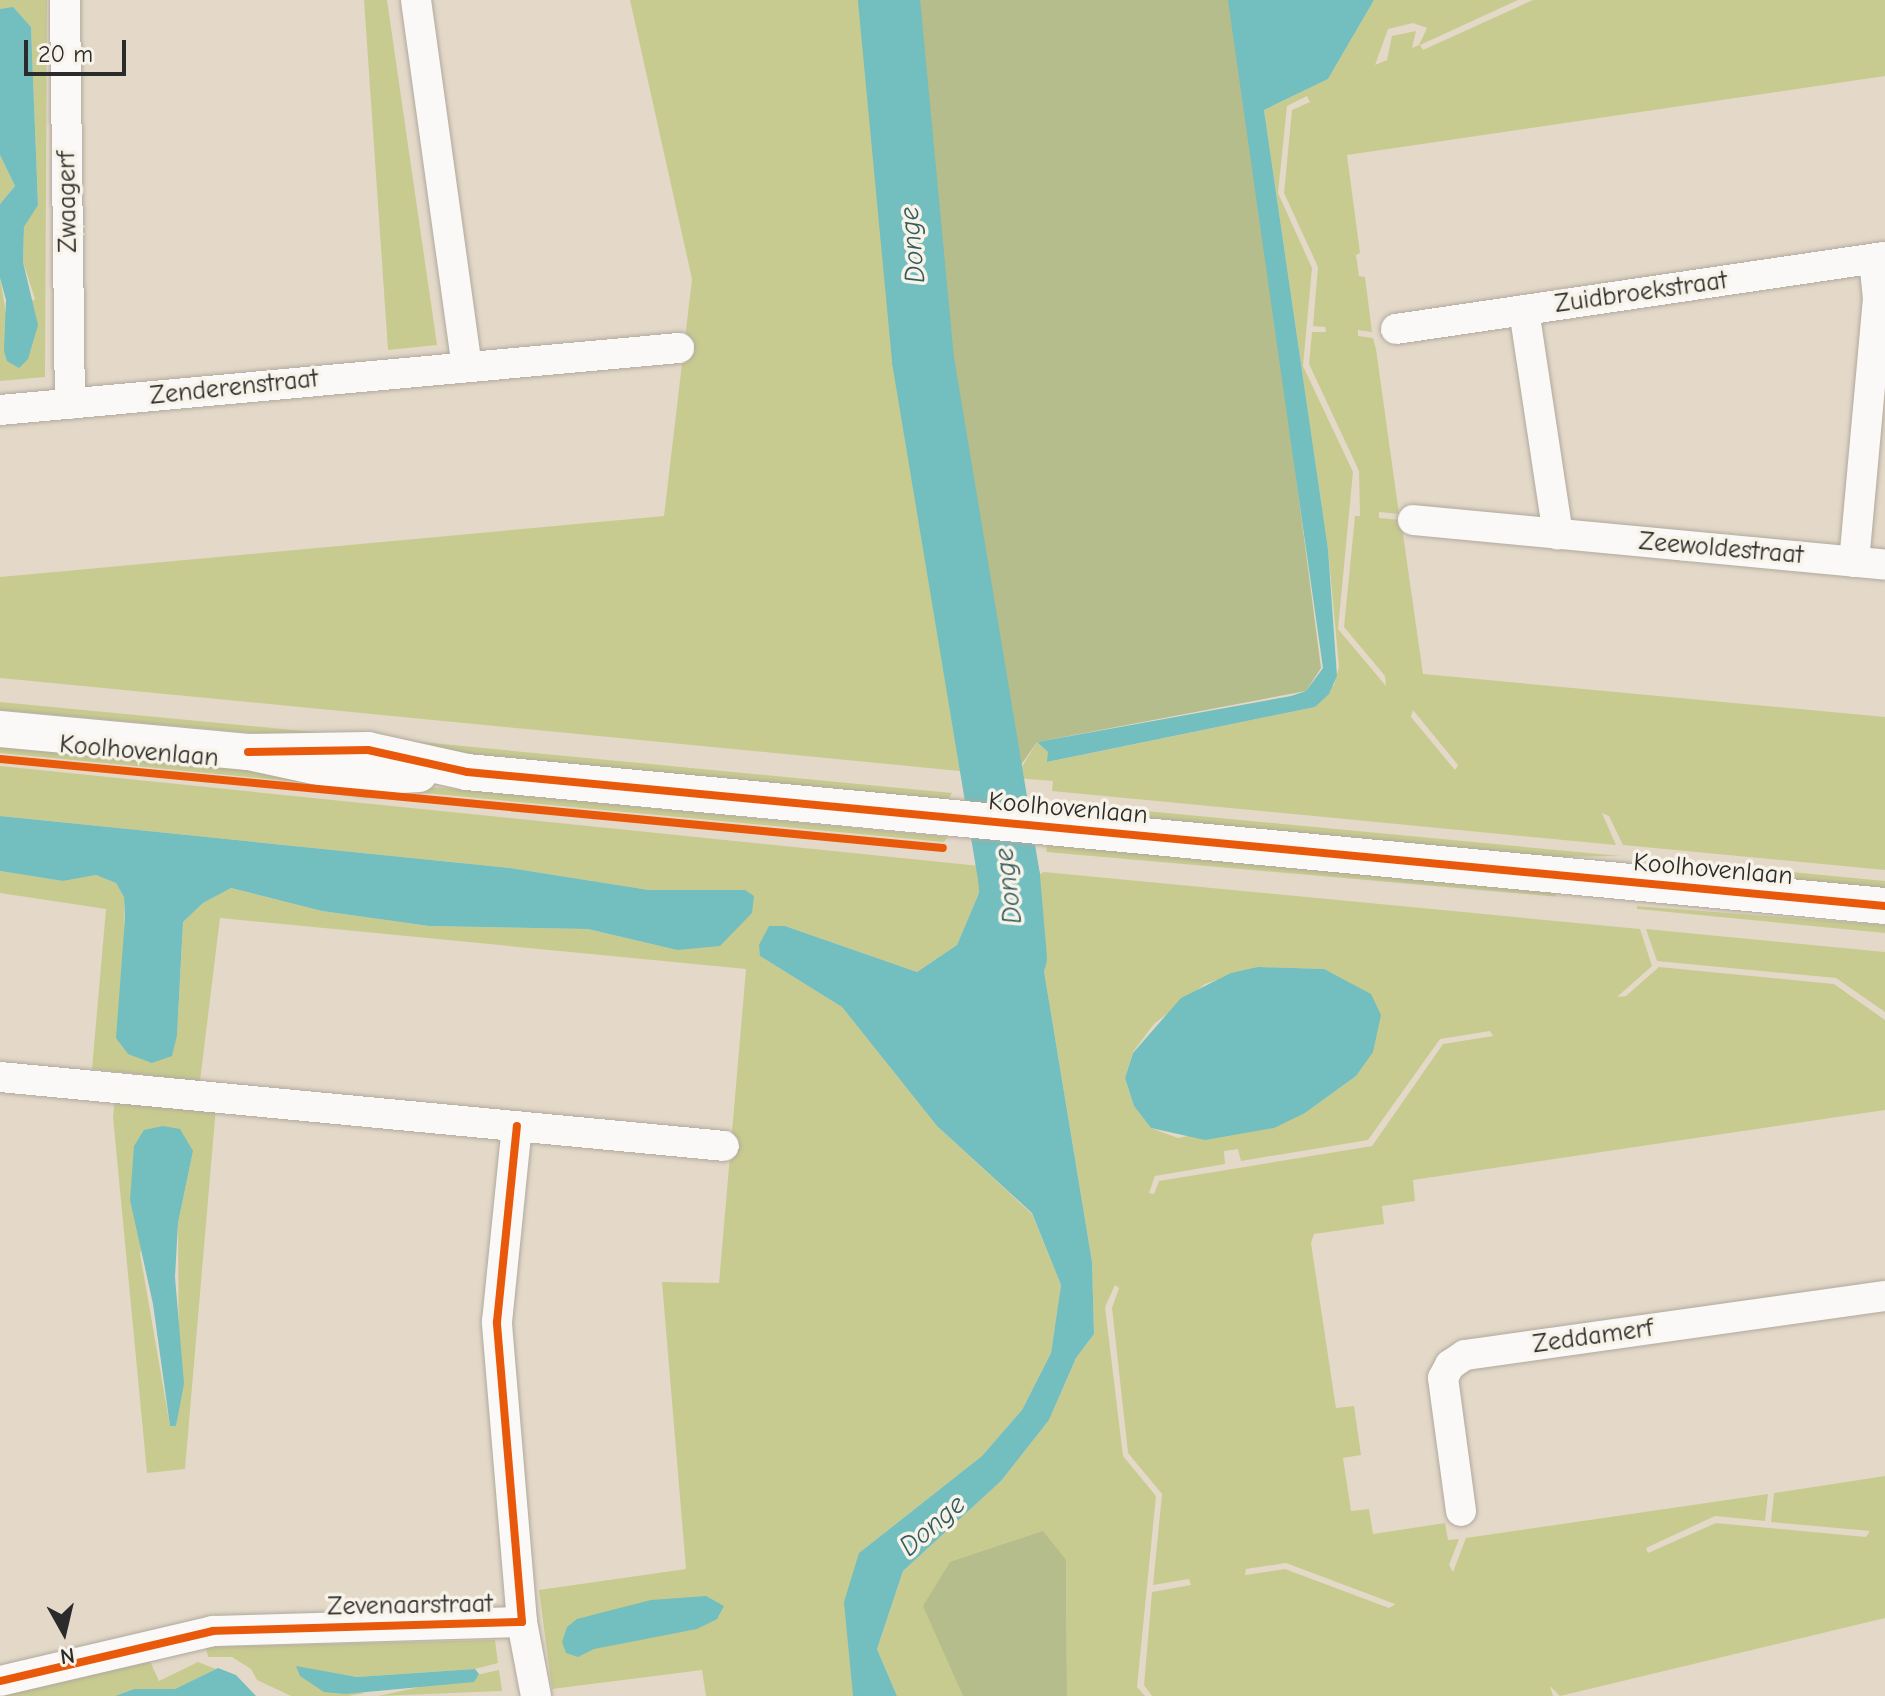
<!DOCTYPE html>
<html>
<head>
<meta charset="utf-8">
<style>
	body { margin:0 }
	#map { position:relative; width:1885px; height:1696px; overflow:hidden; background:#e4d9c8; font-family:"Comic Neue",sans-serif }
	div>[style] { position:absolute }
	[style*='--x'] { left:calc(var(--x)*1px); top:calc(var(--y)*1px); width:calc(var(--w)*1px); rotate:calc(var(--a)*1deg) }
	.green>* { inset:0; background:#c8cb90; transform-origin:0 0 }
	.forest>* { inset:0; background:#b4bd8b }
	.water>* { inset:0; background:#73bebe }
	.river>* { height:62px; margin:-31px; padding:0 31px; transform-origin:31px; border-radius:31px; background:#73bebe }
	.roads { filter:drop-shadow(0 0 2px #b0a99e) drop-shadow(0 0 2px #b0a99e) }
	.minor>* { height:30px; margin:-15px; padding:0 15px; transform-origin:15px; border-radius:15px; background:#fbf9f7 }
	.tertiary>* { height:36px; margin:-18px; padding:0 18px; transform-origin:18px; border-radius:18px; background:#fbf9f7 }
	.cycleway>* { height:8px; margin:-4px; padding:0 4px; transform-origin:4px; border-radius:4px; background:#e8590c }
	span { translate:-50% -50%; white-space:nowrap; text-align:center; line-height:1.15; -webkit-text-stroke:7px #f7f3e8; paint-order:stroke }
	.street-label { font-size:26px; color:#2b2b2b }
	.water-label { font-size:28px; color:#335b5d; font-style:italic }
	.north { position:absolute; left:24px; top:1592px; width:80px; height:80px; -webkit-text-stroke:6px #f7f3e8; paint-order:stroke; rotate:172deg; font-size:22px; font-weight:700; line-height:32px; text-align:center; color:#2b2b2b }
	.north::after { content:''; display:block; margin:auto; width:28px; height:36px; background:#2b2b2b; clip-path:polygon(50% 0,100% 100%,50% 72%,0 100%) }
	.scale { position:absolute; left:24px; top:40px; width:102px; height:36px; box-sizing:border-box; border:4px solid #2b2b2b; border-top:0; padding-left:10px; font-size:24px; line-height:28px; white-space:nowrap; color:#2b2b2b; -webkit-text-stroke:6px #f7f3e8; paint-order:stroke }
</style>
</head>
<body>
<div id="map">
	<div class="green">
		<i style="clip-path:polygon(0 0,47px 0,45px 377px,0 381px,0 278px,6px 313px,35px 299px,23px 262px,24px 227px,38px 204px,31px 27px,13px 8px,0 9px)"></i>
		<i style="clip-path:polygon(364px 0,387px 0,437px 345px,388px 350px)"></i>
		<i style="clip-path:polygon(630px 0,880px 0,894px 161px,970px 772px,0 678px,0 577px,664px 516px,692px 279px)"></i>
		<i style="clip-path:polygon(evenodd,1374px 0,1518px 0,1420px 45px,1423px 50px,1533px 0,1885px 0,1885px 76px,1347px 155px,1360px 253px,1356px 255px,1359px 276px,1365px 277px,1372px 332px,1358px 330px,1358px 336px,1373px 338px,1376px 349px,1399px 514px,1379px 512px,1379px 518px,1401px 520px,1423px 674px,1885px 717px,1885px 870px,1623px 845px,1609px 816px,1602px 813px,1616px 845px,1052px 791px,1053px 781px,1015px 778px,1037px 742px,1048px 752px,1048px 762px,1315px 707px,1334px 685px,1339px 667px,1328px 549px,1264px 110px,1328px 79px,1374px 0,1413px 23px,1427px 28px,1419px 45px,1412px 48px,1416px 31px,1392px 36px,1387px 60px,1375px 65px,1388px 29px,1413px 23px,1374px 0,1307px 96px,1310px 102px,1292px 110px,1284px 193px,1318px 267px,1313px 326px,1325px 327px,1326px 332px,1312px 332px,1309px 364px,1359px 471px,1360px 516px,1355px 516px,1344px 627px,1385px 676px,1386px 686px,1338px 629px,1353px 472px,1303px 366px,1312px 268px,1278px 193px,1287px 106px,1307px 96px,1374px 0,1413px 710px,1458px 765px,1455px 770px,1411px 717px,1413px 710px)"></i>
		<i style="clip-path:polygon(0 155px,15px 186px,0 204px)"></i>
		<i style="clip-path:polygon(0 702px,357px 736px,296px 737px,0 710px)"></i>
		<i style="clip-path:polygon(379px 738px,952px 793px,948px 800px,441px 751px)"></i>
		<i style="clip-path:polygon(0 745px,290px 773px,353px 787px,0 753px)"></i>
		<i style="clip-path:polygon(0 766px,990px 867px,957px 945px,917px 972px,785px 926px,760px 956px,842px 1007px,937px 1126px,1032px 1214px,1061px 1285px,1051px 1353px,1022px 1410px,982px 1456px,859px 1553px,853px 1696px,706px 1696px,702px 1670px,552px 1689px,539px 1590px,686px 1569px,662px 1282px,719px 1283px,746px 969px,220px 918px,200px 1081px,92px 1069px,106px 909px,0 893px,0 871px,63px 881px,96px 875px,116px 883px,124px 897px,125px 951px,177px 1035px,183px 922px,203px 903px,231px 888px,322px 911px,429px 926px,588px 929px,677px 950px,744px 890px,649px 890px,510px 868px,0 816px)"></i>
		<i style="clip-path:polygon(398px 786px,444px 788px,948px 837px,944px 842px,392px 790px)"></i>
		<i style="clip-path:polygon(1045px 802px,1051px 802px,1620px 856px,1555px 857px,1050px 810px,1044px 808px)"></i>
		<i style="left:1047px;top:845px;width:511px;height:7px;rotate:5deg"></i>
		<i style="clip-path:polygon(1642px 858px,1885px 881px,1885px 889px,1693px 870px)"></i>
		<i style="clip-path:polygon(evenodd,1044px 872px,1640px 929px,1652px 966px,1617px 997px,1626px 996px,1659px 967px,1834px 984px,1885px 1020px,1885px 1110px,1413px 1180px,1415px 1201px,1382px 1206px,1384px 1224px,1314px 1234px,1311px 1243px,1336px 1408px,1354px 1406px,1361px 1455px,1343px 1458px,1351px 1511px,1369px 1509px,1373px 1534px,1445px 1523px,1448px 1540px,1459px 1539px,1449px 1565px,1453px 1572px,1466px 1538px,1768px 1494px,1765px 1521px,1715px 1516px,1646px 1548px,1648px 1553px,1716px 1523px,1866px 1537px,1870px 1531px,1771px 1522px,1774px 1493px,1885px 1476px,1885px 1618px,1560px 1696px,1550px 1686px,1553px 1696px,1152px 1696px,1144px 1685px,1152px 1592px,1191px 1585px,1189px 1579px,1153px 1585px,1162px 1494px,1128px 1453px,1112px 1308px,1119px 1288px,1115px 1285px,1105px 1307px,1123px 1456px,1156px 1496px,1137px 1687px,1145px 1696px,1067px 1696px,1066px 1561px,957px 1676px,963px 1696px,897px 1696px,877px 1649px,903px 1571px,1001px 1481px,1049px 1420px,1076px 1358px,1094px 1334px,1092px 1262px,1029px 880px,1044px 872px,1258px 967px,1324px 969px,1356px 1076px,1305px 1113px,1178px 1138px,1151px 1128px,1134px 1106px,1125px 1078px,1133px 1052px,1154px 1024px,1205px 984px,1258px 967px,1044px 872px,1490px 1031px,1493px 1036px,1443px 1044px,1372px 1146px,1159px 1181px,1154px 1194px,1149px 1193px,1155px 1176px,1225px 1164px,1224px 1151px,1238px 1149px,1241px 1161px,1368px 1140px,1440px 1039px,1490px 1031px,1044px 872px,1286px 1563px,1395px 1604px,1396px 1604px,1389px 1608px,1285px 1569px,1245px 1575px,1246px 1569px,1286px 1563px)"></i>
		<i style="clip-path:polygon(1637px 906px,1885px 925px,1885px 933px,1637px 909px)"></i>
		<i style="clip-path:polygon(1646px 929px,1885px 952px,1885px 1012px,1836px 978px,1657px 961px)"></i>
		<i style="clip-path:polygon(evenodd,115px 1097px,216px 1107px,185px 1469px,147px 1473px,113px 1117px,115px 1097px,193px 1151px,178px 1223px,179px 1406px,176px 1426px,170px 1426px,140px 1253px,193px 1151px)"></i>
		<i style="clip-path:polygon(495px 1640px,498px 1663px,475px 1669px,357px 1677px,297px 1667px,364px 1693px,349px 1696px,291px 1696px,257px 1680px,251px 1669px,232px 1657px,208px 1657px,206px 1647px)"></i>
		<i style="clip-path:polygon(149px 1659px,159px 1681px,198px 1662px,216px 1669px,175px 1689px,134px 1689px,115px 1696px,0 1696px)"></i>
		<i style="clip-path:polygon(499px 1670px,502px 1691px,378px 1696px,490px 1672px)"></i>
	</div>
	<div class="forest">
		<i style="clip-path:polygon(880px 0,1234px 0,1321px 668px,1306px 691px,1037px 742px,1014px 775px,970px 772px,894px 161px)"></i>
		<i style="clip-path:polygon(1043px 1531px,1066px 1560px,1067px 1696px,963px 1696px,923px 1606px,950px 1562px)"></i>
	</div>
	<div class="water">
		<i style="clip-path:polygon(1228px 0,1374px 0,1328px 79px,1264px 110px,1328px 549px,1337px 676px,1329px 694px,1315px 707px,1047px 762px,1048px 752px,1037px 742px,1291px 696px,1306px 691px,1323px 668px)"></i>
		<i style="clip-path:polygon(13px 7px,31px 27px,38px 205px,24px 227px,23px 262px,38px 325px,28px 359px,19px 368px,7px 361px,4px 351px,6px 300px,0 278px,0 204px,15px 186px,0 155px,0 9px)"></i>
		<i style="clip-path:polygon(0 816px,510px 868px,649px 890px,745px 890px,754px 896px,752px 913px,720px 946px,677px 950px,588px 929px,429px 926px,322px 911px,231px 888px,203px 903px,183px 922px,177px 1035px,172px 1056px,152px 1063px,128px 1054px,116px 1038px,125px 918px,124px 897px,116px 883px,96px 875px,63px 881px,0 871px)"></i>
		<i style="clip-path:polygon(990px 867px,1029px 880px,1092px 1262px,1094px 1334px,1076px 1358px,1049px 1420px,1001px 1481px,903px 1571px,877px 1649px,897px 1696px,853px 1696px,844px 1602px,859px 1553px,982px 1456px,1022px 1410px,1051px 1353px,1061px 1285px,1032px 1213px,937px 1126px,842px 1007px,760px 956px,759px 945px,769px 926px,785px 926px,917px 972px,957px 945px)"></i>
		<i style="clip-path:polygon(1258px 967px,1324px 969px,1371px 994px,1381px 1015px,1373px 1052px,1356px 1076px,1305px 1113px,1274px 1128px,1205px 1140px,1151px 1128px,1134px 1106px,1125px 1078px,1133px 1053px,1181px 998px,1231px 973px)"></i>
		<i style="clip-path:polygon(163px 1126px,180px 1129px,193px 1151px,178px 1223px,175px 1277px,184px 1384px,176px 1426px,170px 1426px,153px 1304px,130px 1200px,134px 1146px,144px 1130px)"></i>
		<i style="clip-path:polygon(706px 1596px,724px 1606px,717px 1619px,697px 1629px,594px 1649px,578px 1657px,566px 1653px,562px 1642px,567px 1627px,577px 1619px,651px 1600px)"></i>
		<i style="clip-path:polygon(296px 1666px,357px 1677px,475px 1669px,479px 1674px,474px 1682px,345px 1694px,324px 1692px,300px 1676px)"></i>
		<i style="clip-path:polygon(218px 1668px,236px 1675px,256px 1696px,115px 1696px,134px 1689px,175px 1689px)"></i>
	</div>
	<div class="river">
		<i style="--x:889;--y:0;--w:362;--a:84.6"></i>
		<i style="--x:923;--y:360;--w:524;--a:80.56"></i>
		<i style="--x:1009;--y:877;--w:81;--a:85.1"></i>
	</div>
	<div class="roads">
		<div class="minor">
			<i style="--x:65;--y:0;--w:404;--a:89.3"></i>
			<i style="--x:416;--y:0;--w:370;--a:82.1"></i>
			<i style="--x:1524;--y:310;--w:227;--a:81.4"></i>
			<i style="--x:1396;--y:329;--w:494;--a:-8.4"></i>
			<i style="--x:0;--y:410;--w:682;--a:-5.22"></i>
			<i style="--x:1413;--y:520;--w:474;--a:5.4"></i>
			<i style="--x:1854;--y:562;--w:264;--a:-84.8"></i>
			<i style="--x:1878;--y:299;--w:40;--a:-95.7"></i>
			<i style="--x:0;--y:1077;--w:727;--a:5.44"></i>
			<i style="--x:1461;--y:1511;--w:134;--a:-97.7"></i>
			<i style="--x:1443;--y:1378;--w:15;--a:-62"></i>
			<i style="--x:1450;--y:1365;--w:18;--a:-34"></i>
			<i style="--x:1465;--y:1355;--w:424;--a:-8"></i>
			<i style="--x:522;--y:1622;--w:75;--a:79.3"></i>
			<i style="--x:0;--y:1681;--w:219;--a:-13.2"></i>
			<i style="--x:213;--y:1631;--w:309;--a:-1.7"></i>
			<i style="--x:522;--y:1622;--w:301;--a:-94.8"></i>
			<i style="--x:497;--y:1322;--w:197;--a:-84.2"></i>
		</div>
		<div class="tertiary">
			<i style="--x:0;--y:729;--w:249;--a:5.3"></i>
			<i style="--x:248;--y:752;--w:120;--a:12.1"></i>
			<i style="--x:365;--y:777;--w:54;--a:-3.2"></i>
			<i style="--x:248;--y:752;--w:120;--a:-1"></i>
			<i style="--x:368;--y:750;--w:101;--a:12.5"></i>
			<i style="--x:467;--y:772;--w:1424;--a:5.4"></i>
		</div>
	</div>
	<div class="cycleway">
		<i style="--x:248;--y:752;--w:120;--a:-1"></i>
		<i style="--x:368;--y:750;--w:101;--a:12.5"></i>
		<i style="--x:467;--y:772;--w:1424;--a:5.4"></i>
		<i style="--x:0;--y:759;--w:947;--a:5.39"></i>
		<i style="--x:0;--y:1681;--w:219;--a:-13.2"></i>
		<i style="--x:213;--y:1631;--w:309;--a:-1.7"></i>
		<i style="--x:522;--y:1622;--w:301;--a:-94.8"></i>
		<i style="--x:497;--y:1322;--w:197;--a:-84.2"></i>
	</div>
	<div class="street-label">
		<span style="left:68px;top:202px;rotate:-91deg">Zwaagerf</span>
		<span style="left:1641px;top:293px;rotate:-8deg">Zuidbroekstraat</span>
		<span style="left:234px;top:388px;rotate:-6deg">Zenderenstraat</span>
		<span style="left:1721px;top:549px;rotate:5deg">Zeewoldestraat</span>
		<span style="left:139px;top:752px;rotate:5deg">Koolhovenlaan</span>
		<span style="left:1068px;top:809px;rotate:5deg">Koolhovenlaan</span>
		<span style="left:1713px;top:870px;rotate:5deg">Koolhovenlaan</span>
		<span style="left:1593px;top:1337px;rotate:-8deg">Zeddamerf</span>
		<span style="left:410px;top:1606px;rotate:-1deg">Zevenaarstraat</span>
	</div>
	<div class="water-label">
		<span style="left:912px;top:245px;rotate:-95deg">Donge</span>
		<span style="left:1008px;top:886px;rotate:-97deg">Donge</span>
		<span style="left:932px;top:1525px;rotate:-41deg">Donge</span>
	</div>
	<div class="north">N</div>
	<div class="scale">20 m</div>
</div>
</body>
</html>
